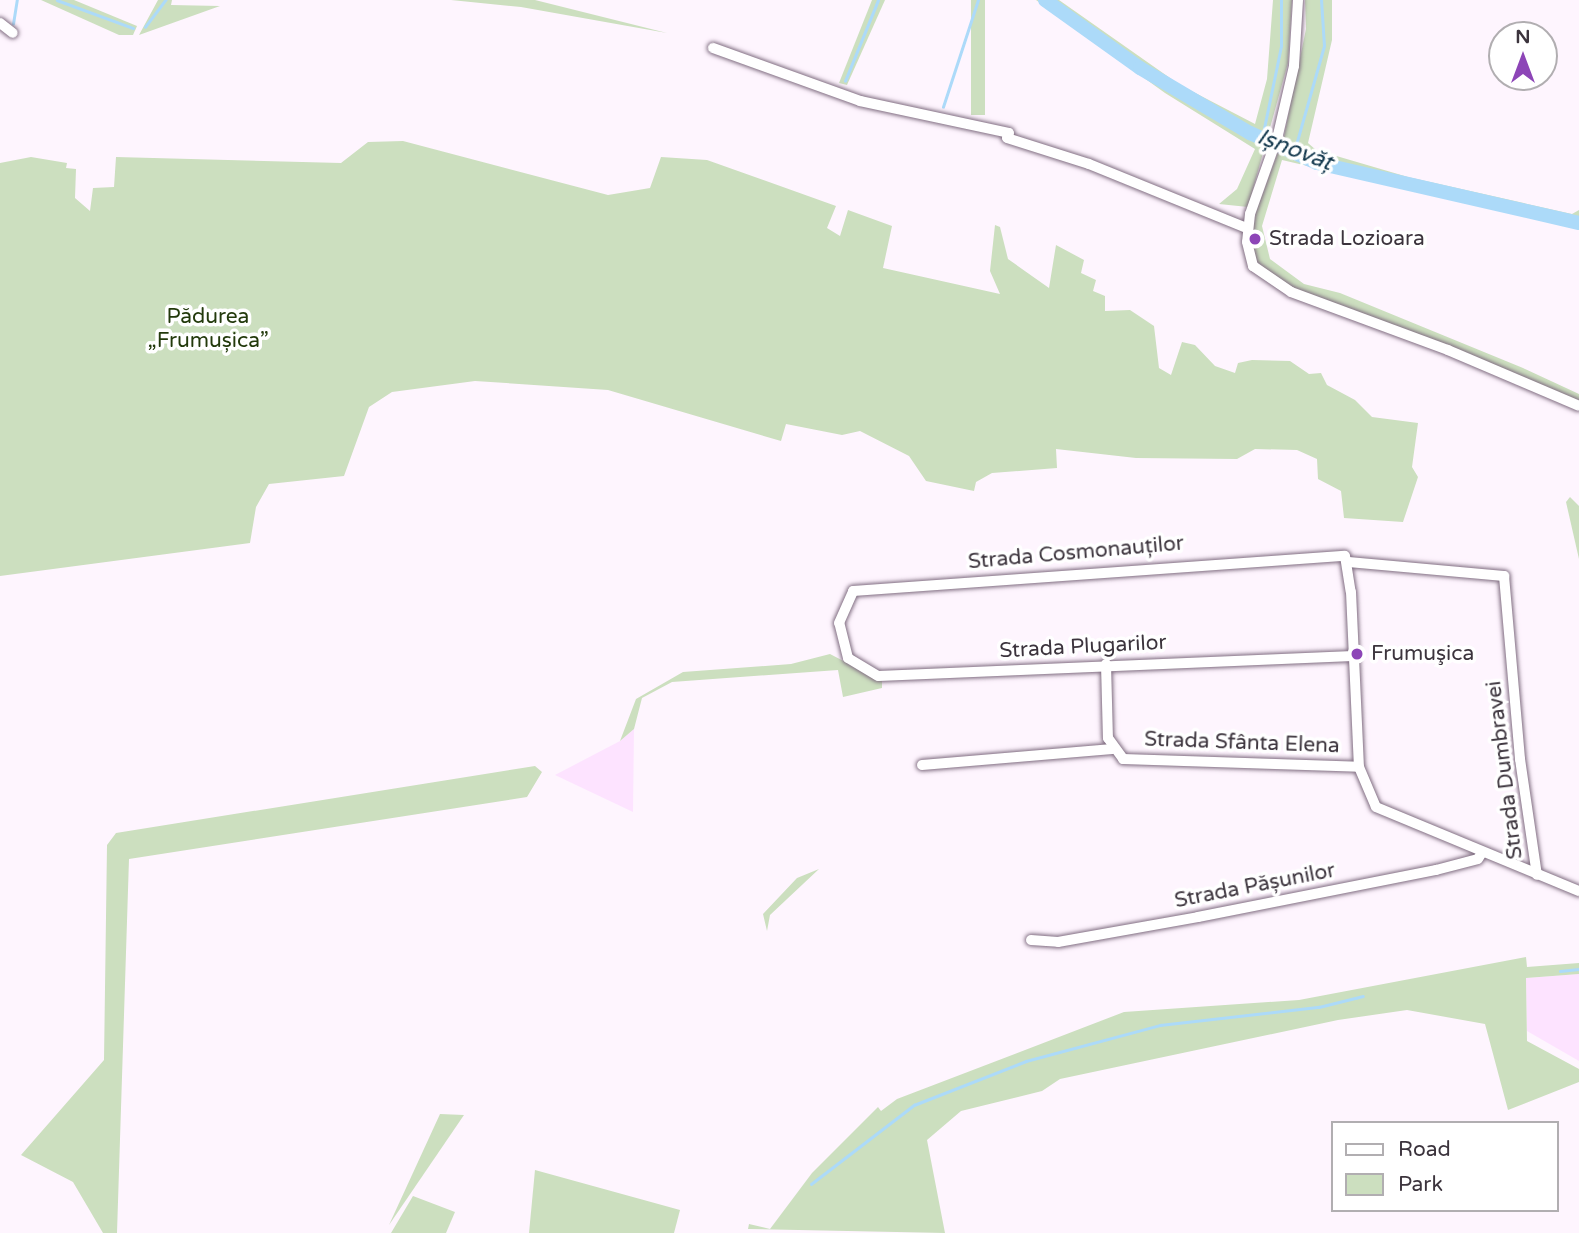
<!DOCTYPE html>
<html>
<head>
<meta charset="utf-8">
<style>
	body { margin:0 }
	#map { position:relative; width:1579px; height:1233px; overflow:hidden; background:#fef5fe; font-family:"Varela Round",sans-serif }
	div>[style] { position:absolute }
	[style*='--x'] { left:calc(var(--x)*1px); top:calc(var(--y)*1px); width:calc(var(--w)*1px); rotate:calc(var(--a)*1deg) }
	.built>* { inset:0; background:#fde3ff }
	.green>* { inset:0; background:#ccdfbf; transform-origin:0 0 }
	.stream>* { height:2.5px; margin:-1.25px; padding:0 1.25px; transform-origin:1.25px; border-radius:1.25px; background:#acdaf9 }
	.river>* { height:14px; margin:-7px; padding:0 7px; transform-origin:7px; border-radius:7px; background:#acdaf9 }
	.roads { filter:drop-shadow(0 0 2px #816e82) drop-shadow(0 0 2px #816e82) }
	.minor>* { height:10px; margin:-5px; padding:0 5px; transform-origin:5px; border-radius:5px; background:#fff }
	.dots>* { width:19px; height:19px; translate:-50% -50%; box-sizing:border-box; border:4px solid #fff; border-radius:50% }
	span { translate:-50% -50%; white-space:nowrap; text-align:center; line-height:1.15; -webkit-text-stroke:7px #fff; paint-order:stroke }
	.poi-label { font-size:21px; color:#3c343d }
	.left { translate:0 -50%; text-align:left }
	.park-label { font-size:21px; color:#233a0c }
	.street-label { font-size:21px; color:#3c343d }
	.water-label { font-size:23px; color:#12374c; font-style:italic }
	.legend { position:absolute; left:1331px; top:1121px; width:228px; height:91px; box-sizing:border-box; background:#fff; border:2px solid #b1aeb1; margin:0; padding:9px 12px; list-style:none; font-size:21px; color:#3c343d }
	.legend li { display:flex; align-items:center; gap:14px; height:35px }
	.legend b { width:35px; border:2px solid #b1aeb1 }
	.north { position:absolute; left:1488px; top:21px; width:70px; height:70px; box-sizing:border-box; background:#fff; border:2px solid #b1aeb1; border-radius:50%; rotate:0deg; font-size:19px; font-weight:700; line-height:28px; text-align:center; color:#3c343d }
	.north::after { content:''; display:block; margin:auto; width:24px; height:32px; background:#8d45b7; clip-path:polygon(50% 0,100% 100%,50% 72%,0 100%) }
</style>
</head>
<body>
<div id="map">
	<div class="built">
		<i style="clip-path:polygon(634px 729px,633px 812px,555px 775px,620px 741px)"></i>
		<i style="clip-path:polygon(1579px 974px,1579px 1061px,1527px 1031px,1526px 978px)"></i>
	</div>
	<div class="green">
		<i style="clip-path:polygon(41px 0,74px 0,137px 26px,133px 35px,119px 35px)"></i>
		<i style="clip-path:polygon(158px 0,172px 0,171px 5px,220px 6px,139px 35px)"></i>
		<i style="clip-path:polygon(451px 0,535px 0,667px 33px,521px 7px)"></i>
		<i style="clip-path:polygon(872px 0,885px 0,847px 85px,839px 83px)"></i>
		<i style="left:971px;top:0;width:14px;height:115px"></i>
		<i style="clip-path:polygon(1036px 0,1059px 0,1180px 85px,1255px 124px,1267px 79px,1273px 0,1292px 0,1288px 63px,1248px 207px,1219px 204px,1237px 189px,1255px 149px,1165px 93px)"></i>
		<i style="clip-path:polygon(1305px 0,1332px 0,1332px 40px,1308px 143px,1316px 150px,1408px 177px,1572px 214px,1579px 210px,1579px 229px,1282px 160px,1262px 226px,1270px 259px,1304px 284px,1340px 293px,1523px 368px,1579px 394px,1579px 402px,1281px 284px,1258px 268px,1251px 241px,1256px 212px,1284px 136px,1306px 29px)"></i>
		<i style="clip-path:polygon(403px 141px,608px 195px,650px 188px,661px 157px,707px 160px,836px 206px,827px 228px,840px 236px,848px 210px,892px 226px,883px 268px,1000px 294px,990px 271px,995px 225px,1000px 227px,1008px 259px,1049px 288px,1056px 245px,1084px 260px,1081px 273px,1096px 280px,1093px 291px,1105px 296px,1105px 311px,1130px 310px,1154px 326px,1159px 368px,1171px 375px,1182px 342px,1195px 345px,1215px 366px,1235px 373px,1238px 363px,1252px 360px,1290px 361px,1309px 374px,1321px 373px,1327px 385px,1355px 400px,1372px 417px,1418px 423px,1412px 467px,1418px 477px,1403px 522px,1344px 518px,1341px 491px,1318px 479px,1317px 459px,1297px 450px,1255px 449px,1237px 459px,1136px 458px,1056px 449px,1057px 468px,992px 473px,976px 482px,974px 491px,926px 481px,909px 456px,860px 431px,842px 435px,786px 424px,781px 441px,608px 390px,475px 381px,392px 392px,369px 407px,344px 476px,269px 484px,256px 507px,250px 543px,0 576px,0 163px,31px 157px,67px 163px,66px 168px,76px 169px,75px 198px,90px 211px,93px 188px,114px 187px,116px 157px,341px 163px,368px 142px)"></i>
		<i style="clip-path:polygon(1570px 497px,1579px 506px,1579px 559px,1566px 502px)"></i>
		<i style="clip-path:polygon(830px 654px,882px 681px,882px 688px,843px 697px,838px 670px,672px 682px,642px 698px,634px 729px,620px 741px,636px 699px,683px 672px,791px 664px)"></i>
		<i style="clip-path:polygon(535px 766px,542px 772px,527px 797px,129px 859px,117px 1233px,103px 1233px,73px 1182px,21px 1155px,104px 1060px,107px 845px,116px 833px)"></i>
		<i style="clip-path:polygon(819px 869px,770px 915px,767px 931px,763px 914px,797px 878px)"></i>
		<i style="clip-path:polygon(1526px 957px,1527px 967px,1579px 963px,1579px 974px,1526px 978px,1527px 1041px,1579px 1069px,1579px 1082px,1508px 1110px,1485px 1024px,1407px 1010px,1338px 1020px,1060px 1079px,1042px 1091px,961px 1111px,927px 1140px,945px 1233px,748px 1229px,749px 1224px,770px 1229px,812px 1173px,878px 1107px,881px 1111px,897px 1099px,1124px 1012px,1299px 1000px)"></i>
		<i style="clip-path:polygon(440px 1114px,464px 1115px,389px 1225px)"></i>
		<i style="clip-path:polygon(535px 1170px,680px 1210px,674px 1233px,529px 1233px)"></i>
		<i style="clip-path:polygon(413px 1196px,455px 1212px,446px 1233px,391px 1233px)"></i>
	</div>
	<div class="stream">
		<i style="--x:57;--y:0;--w:81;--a:20.2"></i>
		<i style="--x:13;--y:24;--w:24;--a:-81"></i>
		<i style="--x:145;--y:27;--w:34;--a:-53"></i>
		<i style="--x:845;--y:81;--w:87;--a:-67.8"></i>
		<i style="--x:943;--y:107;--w:113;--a:-71.9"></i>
		<i style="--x:1262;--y:138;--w:94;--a:-78.3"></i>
		<i style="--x:1281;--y:46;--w:46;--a:-90"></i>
		<i style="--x:1294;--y:152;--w:110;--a:-74.2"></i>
		<i style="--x:1324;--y:46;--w:46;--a:-93.7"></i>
		<i style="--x:1560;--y:971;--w:19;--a:-6"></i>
		<i style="--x:811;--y:1184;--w:130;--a:-37.5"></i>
		<i style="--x:914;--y:1105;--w:120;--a:-21.4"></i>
		<i style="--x:1026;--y:1061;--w:139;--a:-15"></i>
		<i style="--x:1160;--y:1025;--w:160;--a:-6.5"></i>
		<i style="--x:1319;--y:1007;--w:45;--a:-14"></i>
	</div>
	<div class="river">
		<i style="--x:1045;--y:0;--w:117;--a:35.6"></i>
		<i style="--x:1140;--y:68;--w:128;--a:30.6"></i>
		<i style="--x:1250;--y:133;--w:73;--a:24.1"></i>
		<i style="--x:1317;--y:163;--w:269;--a:12.9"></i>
	</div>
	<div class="roads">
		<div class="minor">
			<i style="--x:1298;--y:0;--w:66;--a:93.5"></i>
			<i style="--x:1294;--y:66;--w:71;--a:103.1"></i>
			<i style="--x:1278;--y:135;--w:84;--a:109.5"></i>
			<i style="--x:1250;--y:214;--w:28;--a:96"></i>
			<i style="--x:1247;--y:242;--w:25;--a:76"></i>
			<i style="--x:1253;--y:266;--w:46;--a:34.4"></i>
			<i style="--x:1291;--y:292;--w:167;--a:20.3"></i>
			<i style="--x:1448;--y:350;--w:142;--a:23.1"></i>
			<i style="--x:0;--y:23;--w:16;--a:38"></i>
			<i style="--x:713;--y:48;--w:156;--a:19.8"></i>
			<i style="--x:860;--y:101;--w:152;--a:12.1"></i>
			<i style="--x:1009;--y:133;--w:5;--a:112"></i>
			<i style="--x:1007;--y:138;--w:86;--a:17.6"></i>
			<i style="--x:1089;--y:164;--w:170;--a:22.1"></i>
			<i style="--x:1348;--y:562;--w:157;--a:5.1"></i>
			<i style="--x:1504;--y:576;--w:184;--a:85"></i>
			<i style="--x:1520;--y:759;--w:117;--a:81.7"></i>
			<i style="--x:1353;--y:656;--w:475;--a:177.6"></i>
			<i style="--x:878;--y:676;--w:35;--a:-149"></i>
			<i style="--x:848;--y:658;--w:36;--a:-104"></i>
			<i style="--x:839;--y:623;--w:35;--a:-66"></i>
			<i style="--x:853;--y:591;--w:493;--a:-4.1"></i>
			<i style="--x:1345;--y:556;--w:36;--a:81"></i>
			<i style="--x:1351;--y:592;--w:175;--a:87.4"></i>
			<i style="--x:1359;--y:767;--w:43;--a:67"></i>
			<i style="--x:1376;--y:807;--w:220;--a:22.5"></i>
			<i style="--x:1106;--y:664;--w:74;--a:88.5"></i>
			<i style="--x:1108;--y:738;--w:26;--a:54"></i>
			<i style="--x:1123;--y:759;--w:236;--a:1.9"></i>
			<i style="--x:922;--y:765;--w:191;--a:-4.8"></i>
			<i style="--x:1031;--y:940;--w:27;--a:4"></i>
			<i style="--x:1058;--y:942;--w:142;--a:-10.1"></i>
			<i style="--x:1198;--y:917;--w:243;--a:-11.2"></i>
			<i style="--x:1436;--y:870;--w:43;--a:-14.7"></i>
			<i style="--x:1478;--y:859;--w:6;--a:-59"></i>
		</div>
	</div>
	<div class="dots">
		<i style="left:1255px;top:239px;background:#8d45b7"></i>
		<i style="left:1357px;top:654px;background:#8d45b7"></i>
	</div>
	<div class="poi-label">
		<span class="left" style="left:1269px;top:239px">Strada Lozioara</span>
		<span class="left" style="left:1371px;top:654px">Frumuşica</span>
	</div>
	<div class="park-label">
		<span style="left:208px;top:329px">Pădurea<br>„Frumușica”</span>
	</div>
	<div class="street-label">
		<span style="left:1076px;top:553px;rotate:-5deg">Strada Cosmonauților</span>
		<span style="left:1083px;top:647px;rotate:-3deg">Strada Plugarilor</span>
		<span style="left:1242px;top:743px;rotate:2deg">Strada Sfânta Elena</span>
		<span style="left:1505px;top:770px;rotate:-97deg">Strada Dumbravei</span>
		<span style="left:1255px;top:886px;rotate:-11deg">Strada Pășunilor</span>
	</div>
	<div class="water-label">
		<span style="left:1295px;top:150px;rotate:21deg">Ișnovăț</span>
	</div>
	<ul class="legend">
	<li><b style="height:9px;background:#fff"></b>Road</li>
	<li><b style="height:19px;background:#ccdfbf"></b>Park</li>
	</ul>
	<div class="north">N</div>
</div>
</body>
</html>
